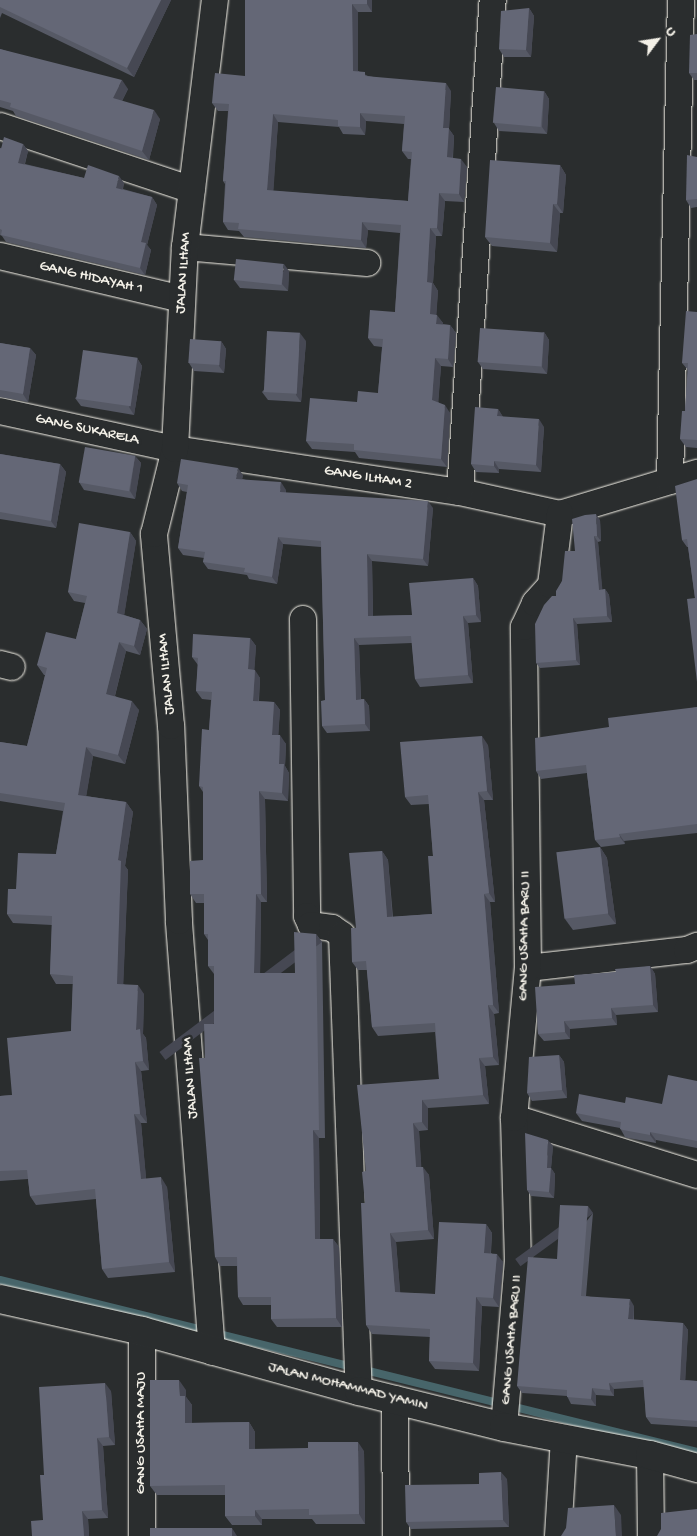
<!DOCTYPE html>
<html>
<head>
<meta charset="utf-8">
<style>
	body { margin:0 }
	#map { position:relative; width:697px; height:1536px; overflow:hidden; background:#2a2d2e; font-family:"Gochi Hand",sans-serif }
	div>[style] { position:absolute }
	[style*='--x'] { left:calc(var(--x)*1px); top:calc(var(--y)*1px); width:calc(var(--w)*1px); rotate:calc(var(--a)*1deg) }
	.stream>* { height:8px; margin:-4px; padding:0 4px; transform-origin:4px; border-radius:4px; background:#47656a }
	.roads { filter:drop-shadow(0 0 1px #f4f1e8) drop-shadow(0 0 1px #f4f1e8) }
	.street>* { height:26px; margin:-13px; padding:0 13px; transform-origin:13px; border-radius:13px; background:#2a2d2e }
	.secondary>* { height:28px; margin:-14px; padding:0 14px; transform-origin:14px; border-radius:14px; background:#2a2d2e }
	.wall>* { inset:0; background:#565965 }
	.shaded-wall>* { inset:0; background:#464853; transform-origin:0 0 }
	.building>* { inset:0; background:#646776; transform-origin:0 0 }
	span { translate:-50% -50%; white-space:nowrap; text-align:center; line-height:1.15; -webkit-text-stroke:5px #2a2d2e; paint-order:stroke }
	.street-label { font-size:15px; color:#f4f1e8 }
	.north { position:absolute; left:632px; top:15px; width:50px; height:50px; -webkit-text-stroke:4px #2a2d2e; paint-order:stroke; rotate:59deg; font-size:14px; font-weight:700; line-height:20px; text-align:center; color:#f4f1e8 }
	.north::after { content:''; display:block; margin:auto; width:18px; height:22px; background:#f4f1e8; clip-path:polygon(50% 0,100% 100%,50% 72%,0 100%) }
</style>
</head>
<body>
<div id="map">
	<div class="stream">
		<i style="--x:0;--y:1280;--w:718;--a:13.86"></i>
	</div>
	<div class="roads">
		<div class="street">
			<i style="--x:0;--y:126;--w:202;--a:18.4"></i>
			<i style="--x:185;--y:247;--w:183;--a:5"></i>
			<i style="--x:0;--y:256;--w:187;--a:13.3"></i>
			<i style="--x:0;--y:411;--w:179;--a:12.3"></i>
			<i style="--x:175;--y:449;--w:288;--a:8.6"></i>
			<i style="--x:460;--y:492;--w:102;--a:12.4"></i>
			<i style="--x:560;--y:514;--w:143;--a:-16.7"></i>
			<i style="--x:670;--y:481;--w:481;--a:-88.7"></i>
			<i style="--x:460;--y:492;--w:493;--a:-86.2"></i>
			<i style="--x:303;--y:619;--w:297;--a:89.2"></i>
			<i style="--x:307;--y:916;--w:10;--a:66"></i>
			<i style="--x:311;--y:925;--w:21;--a:8"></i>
			<i style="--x:332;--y:928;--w:12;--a:35"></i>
			<i style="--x:342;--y:935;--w:456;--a:87.9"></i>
			<i style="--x:0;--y:664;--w:12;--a:14"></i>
			<i style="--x:528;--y:968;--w:160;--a:-6.5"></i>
			<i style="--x:687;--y:950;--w:11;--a:-22"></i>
			<i style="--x:514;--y:1118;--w:192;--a:17.3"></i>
			<i style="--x:142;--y:1331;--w:205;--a:90"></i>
			<i style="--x:212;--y:1352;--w:432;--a:-94.4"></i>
			<i style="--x:179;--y:921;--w:195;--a:-92.3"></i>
			<i style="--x:171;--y:726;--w:193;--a:-95.1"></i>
			<i style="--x:154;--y:534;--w:88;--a:-76.1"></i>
			<i style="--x:175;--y:449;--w:202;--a:-87.2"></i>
			<i style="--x:185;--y:247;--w:249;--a:-83.1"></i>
			<i style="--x:395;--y:1399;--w:137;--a:89.6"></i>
			<i style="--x:504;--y:1427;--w:166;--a:-85.2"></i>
			<i style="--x:518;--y:1262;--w:144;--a:-91.6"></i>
			<i style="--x:514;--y:1118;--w:151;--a:-84.7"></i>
			<i style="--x:528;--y:968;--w:341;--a:-90.7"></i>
			<i style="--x:524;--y:627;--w:26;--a:-65"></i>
			<i style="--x:535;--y:603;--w:24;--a:-48"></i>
			<i style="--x:551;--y:585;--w:72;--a:-82.8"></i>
			<i style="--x:650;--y:1455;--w:81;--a:89.3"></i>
			<i style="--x:558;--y:1536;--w:98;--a:-86.5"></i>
		</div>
		<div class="secondary">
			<i style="--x:0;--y:1299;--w:146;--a:12.7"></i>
			<i style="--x:142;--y:1331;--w:225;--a:15.5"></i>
			<i style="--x:359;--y:1391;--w:149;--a:13.9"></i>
			<i style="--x:504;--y:1427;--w:149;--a:10.9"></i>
			<i style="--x:650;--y:1455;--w:49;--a:15.5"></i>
		</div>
	</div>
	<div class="wall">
		<i style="clip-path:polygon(0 0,171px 0,134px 77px,2px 13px,0 18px)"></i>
		<i style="clip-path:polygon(evenodd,245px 0,372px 0,372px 12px,358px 12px,358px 71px,368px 76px,451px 91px,449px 129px,454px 136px,453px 158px,467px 167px,464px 202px,445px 201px,442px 236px,436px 236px,433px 283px,438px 291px,436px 315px,443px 323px,442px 324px,450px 325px,456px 333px,453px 367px,441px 366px,438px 402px,450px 413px,447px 467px,359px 458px,355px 452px,312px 449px,306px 441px,357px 402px,378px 393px,382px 347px,374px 346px,368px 338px,395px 312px,400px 233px,368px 230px,366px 248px,244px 237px,239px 231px,228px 230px,223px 222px,225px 184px,223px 181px,228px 111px,218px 111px,212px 103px,245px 76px,245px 0,366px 121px,404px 124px,402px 151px,408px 159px,411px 159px,408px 201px,273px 191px,278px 122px,339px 127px,343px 134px,365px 135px,366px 121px)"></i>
		<i style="clip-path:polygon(529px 8px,534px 16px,531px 57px,504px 57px,499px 49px)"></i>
		<i style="clip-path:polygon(697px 34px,697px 80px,694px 80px,689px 73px)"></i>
		<i style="clip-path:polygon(0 49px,128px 89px,122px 101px,160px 119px,149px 160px,16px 116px,13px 111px,0 107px)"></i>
		<i style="clip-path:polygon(544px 91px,549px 99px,547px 134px,499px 131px,494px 123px)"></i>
		<i style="clip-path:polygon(23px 144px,28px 151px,25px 164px,84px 178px,124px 183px,123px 189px,152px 197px,157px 205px,147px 245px,151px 250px,145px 275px,6px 242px,2px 236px,0 235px,0 148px)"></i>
		<i style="clip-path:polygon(697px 157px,697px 207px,691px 208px,686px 200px)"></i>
		<i style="clip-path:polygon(560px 165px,566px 175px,563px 213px,560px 213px,557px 252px,492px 246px,485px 237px)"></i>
		<i style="clip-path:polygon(289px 271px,288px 291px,240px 288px,234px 280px)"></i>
		<i style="clip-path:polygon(697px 312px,697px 448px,686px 447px,680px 439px,685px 411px,688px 370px,682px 363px)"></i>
		<i style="clip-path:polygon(544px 332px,549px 340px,547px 374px,483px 369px,478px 362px)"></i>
		<i style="clip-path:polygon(221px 341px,226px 349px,224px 373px,194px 371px,189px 363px)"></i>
		<i style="clip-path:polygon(306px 341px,301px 402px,268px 400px,262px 392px)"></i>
		<i style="clip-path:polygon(0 343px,30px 348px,36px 355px,28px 402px,0 397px)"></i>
		<i style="clip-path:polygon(137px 358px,142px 366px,134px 415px,81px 406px,75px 398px)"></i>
		<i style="clip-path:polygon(498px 409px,503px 417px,544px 427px,541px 472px,499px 469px,499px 473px,476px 472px,471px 464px)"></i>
		<i style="clip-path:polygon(0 454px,60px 464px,66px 472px,56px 528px,0 519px)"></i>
		<i style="clip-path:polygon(135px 456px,141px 463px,135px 499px,84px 490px,79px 482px)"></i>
		<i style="clip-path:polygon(243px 475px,242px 479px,286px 490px,286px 493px,433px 508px,428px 566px,372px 561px,373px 616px,412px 615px,473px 578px,478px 586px,481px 622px,468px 623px,473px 683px,420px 687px,415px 679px,412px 643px,359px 645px,361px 699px,364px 699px,369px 706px,370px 731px,327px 733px,322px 726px,325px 700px,321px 547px,283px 544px,277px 584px,249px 579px,247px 575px,208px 569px,203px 562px,204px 558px,183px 555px,178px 548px,187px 492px,182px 491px,177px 483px)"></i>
		<i style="clip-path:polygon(696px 480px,695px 598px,688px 547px,687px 547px,682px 540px)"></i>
		<i style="clip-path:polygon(600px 520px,601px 541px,598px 542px,602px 590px,605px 589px,609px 595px,612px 622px,577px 624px,580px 665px,540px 668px,536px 663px,562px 581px,575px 551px)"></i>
		<i style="clip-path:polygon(130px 532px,136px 541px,124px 615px,140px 620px,147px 629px,140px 655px,126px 651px,115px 696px,139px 710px,125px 764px,93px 756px,86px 796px,126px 802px,133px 812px,125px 866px,128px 870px,123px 984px,144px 994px,143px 1034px,146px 1038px,149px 1070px,141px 1071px,147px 1123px,141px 1123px,146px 1179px,167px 1187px,175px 1272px,108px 1278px,102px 1269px,96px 1199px,36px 1205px,30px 1196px,28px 1179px,0 1181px,0 1096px,12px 1095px,71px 1031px,73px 984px,56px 984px,50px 974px,52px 925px,13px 923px,7px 914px,16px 889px,56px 854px,63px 811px,0 801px,0 742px,27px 746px,45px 675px,44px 675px,37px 665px,76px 639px,85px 603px,74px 601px,68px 592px)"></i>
		<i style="clip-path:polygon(250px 638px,256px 646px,254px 670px,260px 678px,259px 701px,274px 702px,280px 710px,278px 735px,286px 744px,285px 766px,289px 773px,288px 801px,265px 799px,267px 902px,261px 902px,260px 973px,295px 973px,316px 934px,322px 942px,325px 1138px,319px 1138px,320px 1239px,333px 1239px,339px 1247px,342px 1327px,277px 1327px,271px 1319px,271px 1305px,243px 1305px,238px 1297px,237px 1266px,220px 1266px,215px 1257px,205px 1058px,214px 1024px,214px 974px,208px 966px,208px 940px,204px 934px,204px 903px,196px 903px,190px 894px,203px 860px,203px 792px,199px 786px,209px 730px,211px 700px,202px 699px,196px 691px,198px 665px,192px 657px)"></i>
		<i style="clip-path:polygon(697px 707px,697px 833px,624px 841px,625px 844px,601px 847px,595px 840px,587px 773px,541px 779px,536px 771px,609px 727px)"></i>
		<i style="clip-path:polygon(488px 745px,493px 800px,484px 800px,495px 902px,490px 902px,499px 1013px,494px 1014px,499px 1065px,485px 1066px,489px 1104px,428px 1108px,428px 1130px,419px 1131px,421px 1167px,429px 1175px,434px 1239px,396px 1242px,400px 1293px,435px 1294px,486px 1224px,492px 1233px,491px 1253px,503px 1262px,499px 1307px,482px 1306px,479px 1371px,435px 1369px,429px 1361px,430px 1337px,372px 1334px,366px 1325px,365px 1203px,366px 1171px,439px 1079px,435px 1032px,378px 1036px,372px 1027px,367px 970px,358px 970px,352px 962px,356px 928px,382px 851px,388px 860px,393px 917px,432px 914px,433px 856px,429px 804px,411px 805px,405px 797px)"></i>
		<i style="clip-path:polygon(600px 847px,607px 858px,616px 924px,573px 930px,565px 919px)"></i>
		<i style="clip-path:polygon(650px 966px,655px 974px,658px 1012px,616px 1015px,617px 1025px,570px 1029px,570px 1039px,544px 1041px,538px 1034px,575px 984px,616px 972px)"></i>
		<i style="clip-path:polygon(559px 1055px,564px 1062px,567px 1098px,532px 1101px,527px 1093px)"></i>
		<i style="clip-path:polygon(697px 1081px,697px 1148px,656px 1140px,656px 1143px,628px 1138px,625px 1137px,620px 1128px,582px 1121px,576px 1113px,625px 1103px,662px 1104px)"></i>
		<i style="clip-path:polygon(553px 1146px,551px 1168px,555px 1174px,554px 1198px,531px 1196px,527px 1190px)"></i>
		<i style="clip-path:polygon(593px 1213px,586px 1296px,634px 1306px,634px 1320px,683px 1323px,688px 1330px,685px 1380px,697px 1381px,697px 1427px,651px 1424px,646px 1417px,644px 1387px,614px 1389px,614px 1396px,596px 1395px,596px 1406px,571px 1404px,567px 1396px,522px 1393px,517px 1386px,557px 1259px)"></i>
		<i style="clip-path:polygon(186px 1390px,186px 1397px,192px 1405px,192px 1423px,249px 1422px,255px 1432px,255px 1449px,364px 1451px,365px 1524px,316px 1524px,312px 1519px,262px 1519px,262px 1525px,232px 1525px,225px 1516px,225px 1495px,157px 1495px,150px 1486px)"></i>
		<i style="clip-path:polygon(111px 1391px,115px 1445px,103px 1446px,108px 1518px,88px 1519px,89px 1536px,32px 1536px,43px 1520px,44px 1475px)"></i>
		<i style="clip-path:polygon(507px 1479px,509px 1527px,411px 1529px,406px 1522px,479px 1484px)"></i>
	</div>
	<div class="shaded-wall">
		<i style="clip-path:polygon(161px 0,171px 0,134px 77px,127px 68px)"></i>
		<i style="clip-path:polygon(367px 0,372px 0,372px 12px,367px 4px)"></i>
		<i style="clip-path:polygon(352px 4px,358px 12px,358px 79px,353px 71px)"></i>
		<i style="clip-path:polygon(529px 8px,534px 16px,531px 57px,526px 50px)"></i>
		<i style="clip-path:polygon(122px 80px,128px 89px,119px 107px,113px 98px)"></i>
		<i style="clip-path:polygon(446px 83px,451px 91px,449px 129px,454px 136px,452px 166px,447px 157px,443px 128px)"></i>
		<i style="clip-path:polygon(544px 91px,549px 99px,547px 134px,542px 127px)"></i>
		<i style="clip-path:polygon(154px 110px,160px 119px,149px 160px,142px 151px)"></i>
		<i style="clip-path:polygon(360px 113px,366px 121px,365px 135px,360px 127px)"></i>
		<i style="clip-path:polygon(273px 114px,278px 122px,273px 198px,267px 190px)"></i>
		<i style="clip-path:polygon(23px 144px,28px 151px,23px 170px,18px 163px)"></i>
		<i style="clip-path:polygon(461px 159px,467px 167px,464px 202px,459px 194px)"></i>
		<i style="clip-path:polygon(560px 165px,566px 175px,563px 213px,557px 204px)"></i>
		<i style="clip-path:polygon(119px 176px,124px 183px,121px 195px,116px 188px)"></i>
		<i style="clip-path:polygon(439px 193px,445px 201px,442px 236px,437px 228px)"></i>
		<i style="clip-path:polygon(152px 197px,157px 205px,147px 245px,151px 250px,145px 275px,140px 268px,141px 242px)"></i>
		<i style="clip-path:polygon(553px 204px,560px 213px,557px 252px,550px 243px)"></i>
		<i style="clip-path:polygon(362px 222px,368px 230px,366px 248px,361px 240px)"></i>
		<i style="clip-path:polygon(430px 228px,436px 236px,433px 283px,438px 291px,436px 322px,430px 314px,427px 282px)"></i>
		<i style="clip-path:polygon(284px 264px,289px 271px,288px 291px,282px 284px)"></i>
		<i style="clip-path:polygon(437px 315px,443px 323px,442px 332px,436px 324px)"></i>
		<i style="clip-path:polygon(450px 325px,456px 333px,453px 367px,448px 359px)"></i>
		<i style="clip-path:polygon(544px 332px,549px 340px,547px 374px,542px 367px)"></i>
		<i style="clip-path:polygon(300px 333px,306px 341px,301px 402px,296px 395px)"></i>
		<i style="clip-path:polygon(221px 341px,226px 349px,224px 373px,219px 366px)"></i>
		<i style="clip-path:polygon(30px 348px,36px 355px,28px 402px,23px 394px)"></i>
		<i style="clip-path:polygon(137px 358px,142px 366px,134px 415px,129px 407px)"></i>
		<i style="clip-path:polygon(435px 358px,441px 366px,438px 408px,432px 400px)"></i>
		<i style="clip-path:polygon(445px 405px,450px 413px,447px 467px,441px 459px)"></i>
		<i style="clip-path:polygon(498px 409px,503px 417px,497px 416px)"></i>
		<i style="clip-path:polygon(539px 419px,544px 427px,541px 472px,536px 465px)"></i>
		<i style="clip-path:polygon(135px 456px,141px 463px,135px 499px,130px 491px)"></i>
		<i style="clip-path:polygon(494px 461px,499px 469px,499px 473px,494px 466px)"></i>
		<i style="clip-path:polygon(60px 464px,66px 472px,56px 528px,51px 521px)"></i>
		<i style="clip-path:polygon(238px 468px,243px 475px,241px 486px,236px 479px)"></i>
		<i style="clip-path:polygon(281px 482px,286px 490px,285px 500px,280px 492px)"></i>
		<i style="clip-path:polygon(428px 501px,433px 508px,428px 566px,423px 559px)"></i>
		<i style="clip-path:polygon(596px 514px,600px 520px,601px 541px,597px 536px)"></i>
		<i style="clip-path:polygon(130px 532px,136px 541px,123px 623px,117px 613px)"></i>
		<i style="clip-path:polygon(594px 536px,598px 542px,603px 596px,599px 590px)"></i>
		<i style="clip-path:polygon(278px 537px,283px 544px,277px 584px,272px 577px)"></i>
		<i style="clip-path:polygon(367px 554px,372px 561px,373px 624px,368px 616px)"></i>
		<i style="clip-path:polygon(473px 578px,478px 586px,481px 622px,476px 615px)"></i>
		<i style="clip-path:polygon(605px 589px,609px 595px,612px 622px,607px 616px)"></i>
		<i style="clip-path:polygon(463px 616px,468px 623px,473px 683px,468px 675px)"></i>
		<i style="clip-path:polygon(573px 618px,577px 624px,580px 665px,576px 660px)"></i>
		<i style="clip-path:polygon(140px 620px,147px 629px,140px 655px,134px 646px)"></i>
		<i style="clip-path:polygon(250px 638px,256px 646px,254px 677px,248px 669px)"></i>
		<i style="clip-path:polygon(354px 638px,359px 645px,361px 707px,356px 700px)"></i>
		<i style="clip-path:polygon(119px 642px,126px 651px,113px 703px,106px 694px)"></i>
		<i style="clip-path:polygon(255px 670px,260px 678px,258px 709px,253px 701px)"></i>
		<i style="clip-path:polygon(364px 699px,369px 706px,370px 731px,365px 724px)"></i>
		<i style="clip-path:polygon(132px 701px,139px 710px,125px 764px,118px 755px)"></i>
		<i style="clip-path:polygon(274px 702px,280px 710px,278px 743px,272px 735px)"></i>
		<i style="clip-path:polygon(280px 735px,286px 744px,285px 766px,289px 773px,288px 801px,282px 793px,279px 764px)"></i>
		<i style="clip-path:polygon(482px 736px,488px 745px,493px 800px,487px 791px)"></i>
		<i style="clip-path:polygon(86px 747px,93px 756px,85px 804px,78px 795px)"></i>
		<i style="clip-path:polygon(259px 791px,265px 799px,267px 902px,261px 894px)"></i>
		<i style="clip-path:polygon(478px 792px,484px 800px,495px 902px,489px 893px)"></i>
		<i style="clip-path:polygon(126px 802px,133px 812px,125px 866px,128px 870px,123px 993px,117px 984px,118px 860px)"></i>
		<i style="clip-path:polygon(619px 834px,624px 841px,625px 844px,620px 837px)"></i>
		<i style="clip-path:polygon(600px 847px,607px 858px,616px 924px,608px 914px)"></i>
		<i style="clip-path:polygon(382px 851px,388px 860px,393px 926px,387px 917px)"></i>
		<i style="clip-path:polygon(256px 894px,261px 902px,260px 981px,254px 973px)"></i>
		<i style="clip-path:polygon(484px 894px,490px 902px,499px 1013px,493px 1005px)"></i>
		<i style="left:316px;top:934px;width:10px;height:196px;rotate:53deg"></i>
		<i style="clip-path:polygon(650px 966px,655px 974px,658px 1012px,653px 1005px)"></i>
		<i style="clip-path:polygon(138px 985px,144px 994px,143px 1034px,146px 1038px,149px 1070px,143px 1061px,136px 1030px)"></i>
		<i style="clip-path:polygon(488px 1005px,494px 1014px,499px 1065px,493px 1057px)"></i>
		<i style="clip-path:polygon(611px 1008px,616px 1015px,617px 1025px,612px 1018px)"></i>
		<i style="clip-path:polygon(564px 1021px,570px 1029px,570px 1039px,565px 1032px)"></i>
		<i style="clip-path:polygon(559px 1055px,564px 1062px,567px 1098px,562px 1090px)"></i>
		<i style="clip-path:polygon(479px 1058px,485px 1066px,489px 1104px,483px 1095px)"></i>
		<i style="clip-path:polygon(135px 1062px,141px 1071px,147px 1123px,140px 1114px)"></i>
		<i style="clip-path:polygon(422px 1100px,428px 1108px,428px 1130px,422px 1122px)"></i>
		<i style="clip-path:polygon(134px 1114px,141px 1123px,147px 1188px,141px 1179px)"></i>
		<i style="clip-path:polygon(413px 1123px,419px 1131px,422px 1176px,416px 1167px)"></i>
		<i style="clip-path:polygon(313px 1130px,319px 1138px,320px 1247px,315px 1239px)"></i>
		<i style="clip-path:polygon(650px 1132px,656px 1140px,656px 1143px,650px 1135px)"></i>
		<i style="clip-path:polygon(548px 1140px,553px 1146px,551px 1168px,555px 1174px,554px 1198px,549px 1192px,547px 1168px)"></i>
		<i style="clip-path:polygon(423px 1167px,429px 1175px,434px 1239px,428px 1230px)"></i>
		<i style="clip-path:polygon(161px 1177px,167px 1187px,175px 1272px,169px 1262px)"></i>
		<i style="left:588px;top:1206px;width:9px;height:90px;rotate:54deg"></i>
		<i style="clip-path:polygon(486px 1224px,492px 1233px,490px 1261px,484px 1253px)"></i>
		<i style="clip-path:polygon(390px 1233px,396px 1242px,401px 1301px,395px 1292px)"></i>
		<i style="clip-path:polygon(333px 1239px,339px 1247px,342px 1327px,336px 1318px)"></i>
		<i style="clip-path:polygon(497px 1254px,503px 1262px,499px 1307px,493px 1298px)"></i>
		<i style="clip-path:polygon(476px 1297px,482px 1306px,479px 1371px,473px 1363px)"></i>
		<i style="clip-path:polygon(630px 1299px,634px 1306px,633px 1326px,628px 1319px)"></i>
		<i style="clip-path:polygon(683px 1323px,688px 1330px,685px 1387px,680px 1380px)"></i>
		<i style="clip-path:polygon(179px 1380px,186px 1390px,186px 1397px,192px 1405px,192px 1433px,185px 1423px,180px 1396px)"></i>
		<i style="clip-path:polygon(105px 1383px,111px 1391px,115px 1445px,109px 1437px)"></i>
		<i style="clip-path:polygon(609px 1383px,614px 1389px,614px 1396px,610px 1390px)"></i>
		<i style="clip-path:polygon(592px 1388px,596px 1395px,596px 1406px,591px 1399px)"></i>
		<i style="clip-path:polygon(249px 1422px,255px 1432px,255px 1458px,249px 1449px)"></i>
		<i style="clip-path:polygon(97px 1438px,103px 1446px,108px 1518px,102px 1510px)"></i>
		<i style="clip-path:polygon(358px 1442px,364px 1451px,365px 1524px,359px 1514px)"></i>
		<i style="clip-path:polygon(501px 1472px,507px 1479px,509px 1527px,503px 1520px)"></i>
		<i style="clip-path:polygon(614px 1505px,621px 1515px,622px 1536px,616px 1536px)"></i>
		<i style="clip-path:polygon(255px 1510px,262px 1519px,262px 1525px,255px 1516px)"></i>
		<i style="clip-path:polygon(82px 1511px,88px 1519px,89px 1536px,84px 1536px)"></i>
		<i style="clip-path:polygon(232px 1528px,237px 1536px,232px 1536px)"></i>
	</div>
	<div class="building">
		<i style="clip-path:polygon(0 0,161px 0,127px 68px,0 7px)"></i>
		<i style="clip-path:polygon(evenodd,245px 0,367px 0,367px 4px,352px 4px,353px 71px,365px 72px,365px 76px,446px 83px,443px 128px,449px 128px,447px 157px,461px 159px,459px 194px,439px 193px,437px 228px,430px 228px,427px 282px,432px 283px,430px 314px,437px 315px,436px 324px,450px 325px,448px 359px,435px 358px,432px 400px,445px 405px,441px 459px,354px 450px,354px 444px,306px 441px,310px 398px,357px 402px,358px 391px,378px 393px,383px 339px,368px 338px,370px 310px,395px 312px,401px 225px,362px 222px,361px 240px,238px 229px,239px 223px,223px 222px,226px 181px,223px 181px,229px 104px,212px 103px,214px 81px,215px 73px,245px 76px,245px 0,360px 113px,405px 116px,402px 151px,412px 152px,408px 201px,267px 190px,273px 114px,338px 120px,338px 126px,360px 127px,360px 113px)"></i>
		<i style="clip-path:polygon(529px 8px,526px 50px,499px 49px,501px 11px)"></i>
		<i style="clip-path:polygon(697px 34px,697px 73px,689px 73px,690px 35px)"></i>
		<i style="clip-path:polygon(0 49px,122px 80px,113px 98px,154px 110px,142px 151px,10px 107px,11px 103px,0 100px)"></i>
		<i style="left:496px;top:87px;width:48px;height:36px;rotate:5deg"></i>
		<i style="clip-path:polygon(4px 137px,23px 144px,18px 163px,84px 178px,88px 165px,119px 176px,116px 188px,152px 197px,141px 242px,146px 243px,140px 268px,1px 235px,2px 230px,0 229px,0 148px,1px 149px)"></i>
		<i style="clip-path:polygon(687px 155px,697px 157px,697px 199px,686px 200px)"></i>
		<i style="clip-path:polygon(490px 160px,560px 165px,557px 204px,553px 204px,550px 243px,485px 237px)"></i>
		<i style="left:236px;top:259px;width:48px;height:21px;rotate:6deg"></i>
		<i style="clip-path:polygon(686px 311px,697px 312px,697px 440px,680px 439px,682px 411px,685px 411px,688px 363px,682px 363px)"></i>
		<i style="left:480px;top:328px;width:64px;height:34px;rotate:4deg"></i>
		<i style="left:267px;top:331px;width:33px;height:61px;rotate:3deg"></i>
		<i style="left:190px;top:339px;width:31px;height:24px;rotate:4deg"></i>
		<i style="clip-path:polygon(0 343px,30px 348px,23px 394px,0 390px)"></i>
		<i style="left:83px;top:350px;width:55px;height:49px;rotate:8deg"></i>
		<i style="clip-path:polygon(475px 407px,498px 409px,497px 416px,539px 419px,536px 465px,494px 461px,494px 466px,471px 464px)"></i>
		<i style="left:85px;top:447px;width:51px;height:36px;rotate:10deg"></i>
		<i style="clip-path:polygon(0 454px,60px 464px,51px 521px,0 512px)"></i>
		<i style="clip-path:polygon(181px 459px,238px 468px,236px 479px,281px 482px,280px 492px,428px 501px,423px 559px,367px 554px,368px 616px,412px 615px,409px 583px,473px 578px,476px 615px,463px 616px,468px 675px,415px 679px,411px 636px,354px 638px,356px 700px,364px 699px,365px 724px,322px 726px,321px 701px,325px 700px,321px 541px,278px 537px,272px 577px,244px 572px,245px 568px,203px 562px,205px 552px,178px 548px,188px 485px,177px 483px)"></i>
		<i style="clip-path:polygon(697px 479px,697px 682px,687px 599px,695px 598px,687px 539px,682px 540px,675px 486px)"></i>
		<i style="clip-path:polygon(596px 514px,597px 536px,594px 536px,599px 590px,605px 589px,607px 616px,573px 618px,576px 660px,536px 663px,535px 624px,544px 605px,552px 596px,556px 596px,556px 591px,562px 581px,565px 551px,575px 551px,572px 519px,585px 515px)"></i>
		<i style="clip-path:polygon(79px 523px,130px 532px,117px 613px,140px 620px,134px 646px,119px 642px,106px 694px,132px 701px,118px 755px,86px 747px,78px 795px,126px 802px,118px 860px,121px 861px,117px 984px,138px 985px,136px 1030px,140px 1029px,143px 1061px,135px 1062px,140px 1114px,134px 1114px,141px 1179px,161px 1177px,169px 1262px,102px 1269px,95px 1189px,30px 1196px,27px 1170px,0 1171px,0 1096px,12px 1095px,7px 1038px,71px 1031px,73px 976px,50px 974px,52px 916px,7px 914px,8px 889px,16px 889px,18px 853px,56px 854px,65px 803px,0 793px,0 742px,27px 746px,47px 668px,37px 665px,46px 632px,76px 639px,87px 596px,68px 592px)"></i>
		<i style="clip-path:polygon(193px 634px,250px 638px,248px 669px,255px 670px,253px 701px,274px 702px,272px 735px,280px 735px,279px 764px,284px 764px,282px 793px,259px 791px,261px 894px,256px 894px,254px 973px,295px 973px,294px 932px,316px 934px,319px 1130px,313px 1130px,315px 1239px,333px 1239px,336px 1318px,271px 1319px,271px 1297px,238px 1297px,237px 1257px,215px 1257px,199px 1058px,205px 1058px,204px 1024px,214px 1024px,214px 966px,208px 966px,208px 934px,204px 934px,204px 894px,190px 894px,190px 861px,203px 860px,203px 787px,199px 786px,202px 729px,209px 730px,212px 692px,196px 691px,198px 658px,192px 657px)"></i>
		<i style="clip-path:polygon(697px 707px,697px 824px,619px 834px,620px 837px,595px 840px,586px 765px,536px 771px,535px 738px,609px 727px,608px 718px)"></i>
		<i style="clip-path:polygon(482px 736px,487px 791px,478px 792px,489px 893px,484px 894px,493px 1005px,488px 1005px,493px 1057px,479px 1058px,483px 1095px,422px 1100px,422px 1122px,413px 1123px,416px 1167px,423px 1167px,428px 1230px,390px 1233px,395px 1292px,435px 1294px,439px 1222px,486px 1224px,484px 1253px,497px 1254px,493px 1298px,476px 1297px,473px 1363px,429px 1361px,430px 1329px,366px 1325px,361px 1203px,365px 1203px,362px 1172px,366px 1171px,357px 1085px,439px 1079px,435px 1023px,372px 1027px,366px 961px,352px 962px,351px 928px,356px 928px,349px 853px,382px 851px,387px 917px,432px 914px,428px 856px,433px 856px,428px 795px,405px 797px,400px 742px)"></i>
		<i style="left:600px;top:847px;width:67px;height:44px;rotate:83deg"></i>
		<i style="clip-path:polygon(650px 966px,653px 1005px,611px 1008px,612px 1018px,564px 1021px,565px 1032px,538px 1034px,535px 987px,575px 984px,574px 975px,616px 972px,615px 969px)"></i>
		<i style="clip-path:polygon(559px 1055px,562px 1090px,527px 1093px,529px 1057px)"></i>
		<i style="clip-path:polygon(668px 1075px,697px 1081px,697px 1141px,650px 1132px,650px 1135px,623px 1130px,620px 1129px,621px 1122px,576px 1113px,579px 1094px,625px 1103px,626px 1097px,662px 1104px)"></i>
		<i style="clip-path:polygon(525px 1133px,548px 1140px,547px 1168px,551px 1168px,549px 1192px,527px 1190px)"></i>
		<i style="clip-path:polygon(560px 1205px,588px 1206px,581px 1296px,630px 1299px,628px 1319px,683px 1323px,680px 1380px,697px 1381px,697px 1421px,646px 1417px,643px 1380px,609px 1383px,610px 1390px,592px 1388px,591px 1399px,567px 1397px,567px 1390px,517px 1386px,528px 1257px,557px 1259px)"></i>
		<i style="clip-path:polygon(150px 1380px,179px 1380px,180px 1396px,185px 1396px,185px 1423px,249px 1422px,249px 1449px,308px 1448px,308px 1442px,358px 1442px,359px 1514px,309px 1515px,309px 1509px,255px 1510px,255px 1516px,225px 1516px,225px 1485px,150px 1486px)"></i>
		<i style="clip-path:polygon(105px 1383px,109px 1437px,97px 1438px,102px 1510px,82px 1511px,84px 1536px,32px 1536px,31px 1521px,43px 1520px,40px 1475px,44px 1475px,39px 1387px)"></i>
		<i style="clip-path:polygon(501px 1472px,503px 1520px,406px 1522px,405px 1485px,479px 1484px,479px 1473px)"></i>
		<i style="clip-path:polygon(614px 1505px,616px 1536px,561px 1536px,566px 1528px,568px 1508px)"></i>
		<i style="clip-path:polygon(697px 1509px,697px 1536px,657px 1536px,661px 1529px,661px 1513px)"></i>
		<i style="left:150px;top:1528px;width:82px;height:8px"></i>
	</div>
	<div class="street-label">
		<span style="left:184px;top:273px;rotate:-86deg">JALAN ILHAM</span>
		<span style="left:91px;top:278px;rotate:13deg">GANG HIDAYAH 1</span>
		<span style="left:87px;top:430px;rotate:12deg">GANG SUKARELA</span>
		<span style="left:368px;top:478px;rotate:9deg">GANG ILHAM 2</span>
		<span style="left:167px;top:674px;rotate:-95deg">JALAN ILHAM</span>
		<span style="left:525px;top:936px;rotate:-89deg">GANG USAHA BARU II</span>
		<span style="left:191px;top:1078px;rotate:-94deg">JALAN ILHAM</span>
		<span style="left:512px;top:1340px;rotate:-85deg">GANG USAHA BARU II</span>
		<span style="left:348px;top:1387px;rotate:14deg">JALAN MOHAMMAD YAMIN</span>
		<span style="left:142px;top:1433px;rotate:-90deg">GANG USAHA MAJU</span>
	</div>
	<div class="north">U</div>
</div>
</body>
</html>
